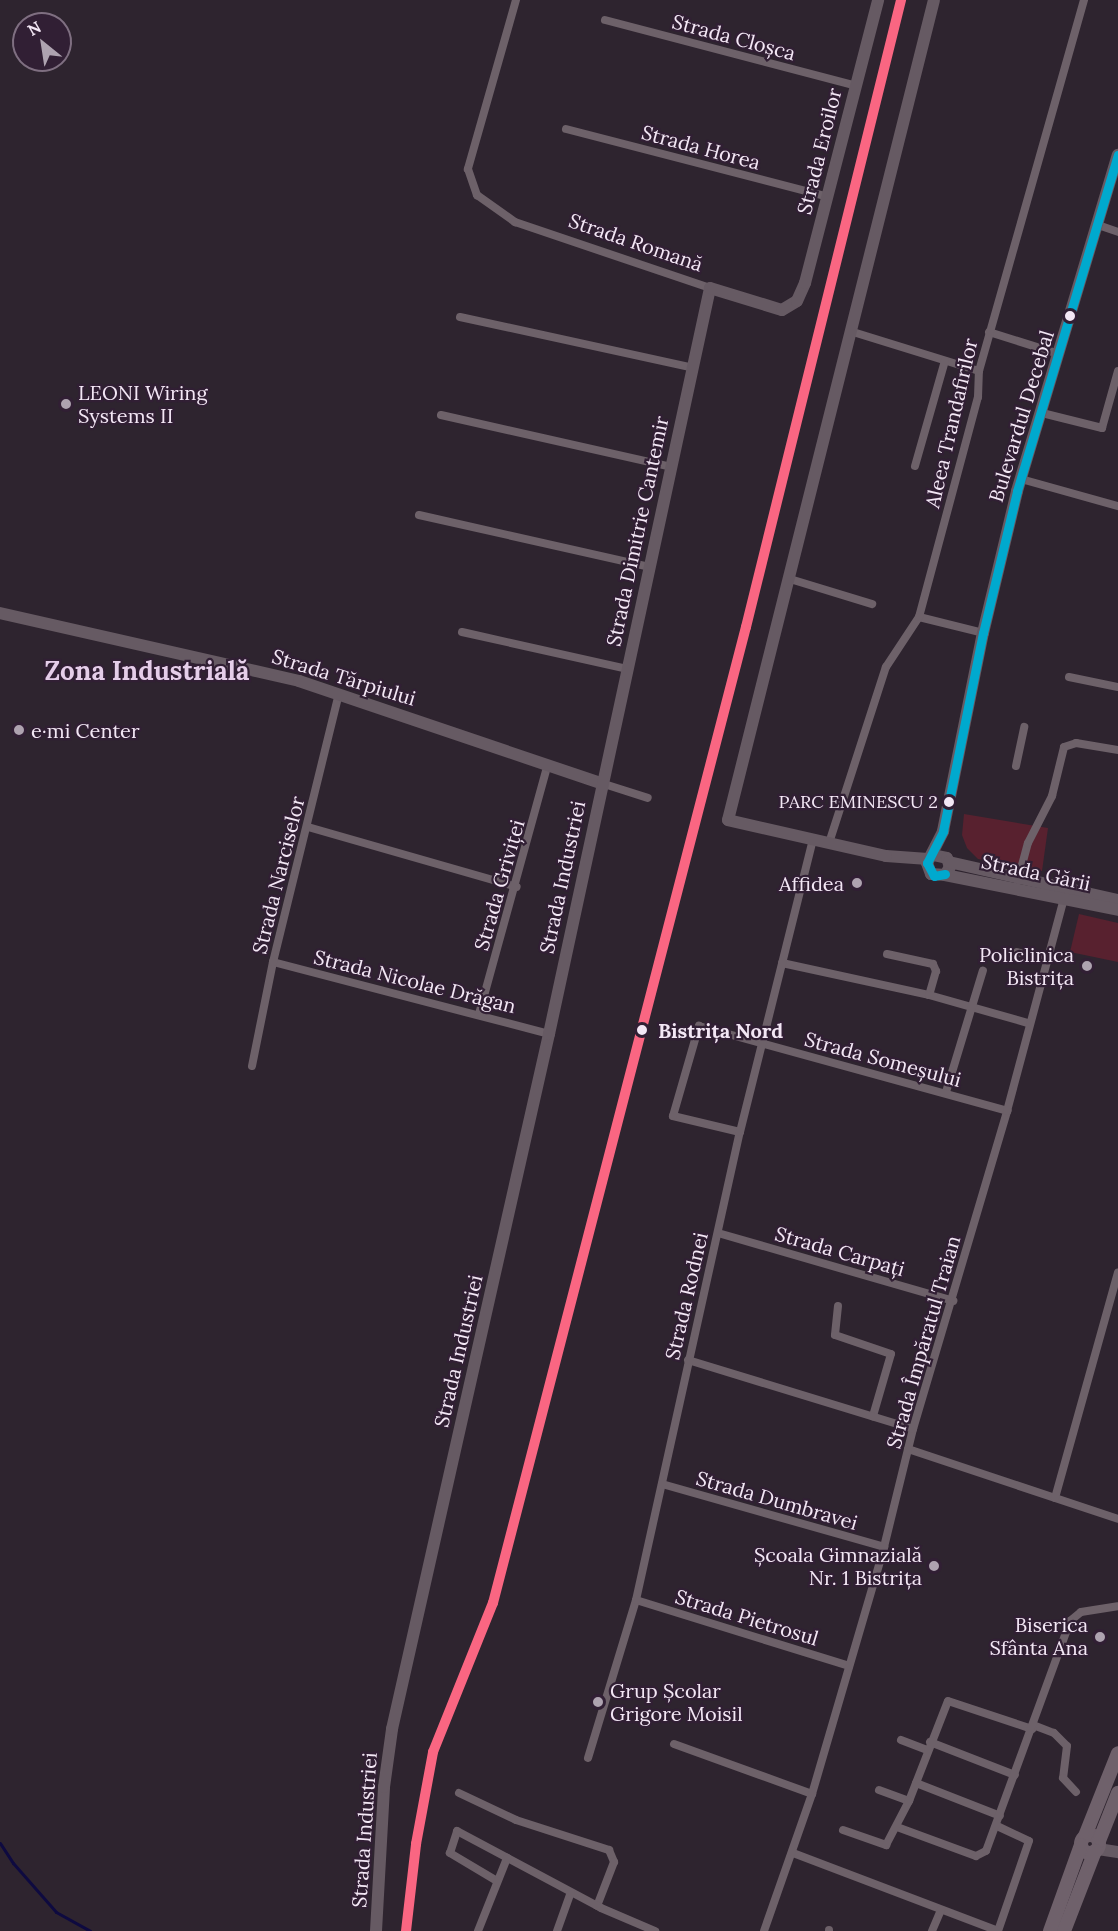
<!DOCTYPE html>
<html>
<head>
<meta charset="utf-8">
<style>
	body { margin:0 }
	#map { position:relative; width:1118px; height:1931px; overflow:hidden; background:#2e242f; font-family:Lora,serif }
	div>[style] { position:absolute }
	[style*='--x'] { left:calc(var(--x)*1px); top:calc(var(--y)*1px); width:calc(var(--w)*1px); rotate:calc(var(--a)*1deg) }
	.green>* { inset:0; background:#58212f }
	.stream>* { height:3px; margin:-1.5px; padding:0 1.5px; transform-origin:1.5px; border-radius:1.5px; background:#0e0a40 }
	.street>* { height:8px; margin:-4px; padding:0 4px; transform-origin:4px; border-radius:4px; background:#6d6169 }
	.secondary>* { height:12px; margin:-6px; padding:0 6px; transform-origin:6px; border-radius:6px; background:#665a63 }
	.primary>* { height:14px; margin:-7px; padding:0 7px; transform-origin:7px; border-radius:7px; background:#6f616b }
	.primary>.ring { margin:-7px; padding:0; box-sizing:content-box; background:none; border:14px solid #6f616b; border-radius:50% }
	.rail>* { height:3px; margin-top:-1.5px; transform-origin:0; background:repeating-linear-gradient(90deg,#645a62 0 8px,transparent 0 16px) }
	.bus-1>* { height:9px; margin:-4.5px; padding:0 4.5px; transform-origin:4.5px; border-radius:4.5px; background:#00a9ce }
	.rail-1>* { height:10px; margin:-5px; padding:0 5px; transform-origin:5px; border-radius:5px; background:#fa6682 }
	.dots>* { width:16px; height:16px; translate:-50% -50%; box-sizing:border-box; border:3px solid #311f34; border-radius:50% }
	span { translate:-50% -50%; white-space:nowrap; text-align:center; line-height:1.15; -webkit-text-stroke:4.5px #311f34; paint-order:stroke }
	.bus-label { font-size:18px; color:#f3e7f5 }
	.right { translate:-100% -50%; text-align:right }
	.street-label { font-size:20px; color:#f3e7f5 }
	.poi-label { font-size:20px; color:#f3e7f5 }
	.left { translate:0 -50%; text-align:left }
	.stop-label { font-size:20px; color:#f3e7f5; font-weight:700 }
	.district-label { font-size:26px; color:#e5cee9; font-weight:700 }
	.north { position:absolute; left:12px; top:12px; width:60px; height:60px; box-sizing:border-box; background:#311f34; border:2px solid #7f6f81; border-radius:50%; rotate:330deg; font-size:16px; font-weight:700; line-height:24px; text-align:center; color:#f3e7f5 }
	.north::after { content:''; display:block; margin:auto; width:21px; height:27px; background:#aea3b0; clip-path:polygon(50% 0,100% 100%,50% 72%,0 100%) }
</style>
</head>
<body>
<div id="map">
	<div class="green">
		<i style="clip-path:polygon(964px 814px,1048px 828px,1042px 871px,978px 859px,967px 848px,962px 835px)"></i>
		<i style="clip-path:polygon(1079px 914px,1118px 923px,1118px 962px,1070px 952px)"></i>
	</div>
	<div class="stream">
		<i style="--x:0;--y:1843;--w:24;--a:57"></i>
		<i style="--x:13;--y:1863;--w:65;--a:48.7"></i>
		<i style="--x:56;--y:1912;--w:39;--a:29"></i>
	</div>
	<div class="street">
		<i style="--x:516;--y:0;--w:176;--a:105.9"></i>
		<i style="--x:468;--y:169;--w:28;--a:71"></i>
		<i style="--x:477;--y:195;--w:47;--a:35.4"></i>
		<i style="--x:515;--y:222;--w:206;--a:18.7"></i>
		<i style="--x:605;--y:20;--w:260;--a:14.7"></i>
		<i style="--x:566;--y:129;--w:271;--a:14.5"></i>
		<i style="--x:1098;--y:225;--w:21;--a:19"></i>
		<i style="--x:460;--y:317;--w:239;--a:12.3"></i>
		<i style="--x:853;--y:332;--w:132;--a:17.2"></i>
		<i style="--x:989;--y:332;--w:73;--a:17.4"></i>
		<i style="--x:1042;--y:413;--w:62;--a:14"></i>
		<i style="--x:1102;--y:428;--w:59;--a:-74.3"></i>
		<i style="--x:441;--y:415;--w:236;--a:12.7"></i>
		<i style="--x:915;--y:466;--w:109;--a:-74.1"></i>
		<i style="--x:1021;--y:479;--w:101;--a:15.6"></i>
		<i style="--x:419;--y:515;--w:236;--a:12.7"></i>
		<i style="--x:790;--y:579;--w:86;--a:17"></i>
		<i style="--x:919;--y:617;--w:66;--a:14"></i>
		<i style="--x:462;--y:632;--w:169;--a:12.6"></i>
		<i style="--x:1069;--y:677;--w:50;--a:11.5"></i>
		<i style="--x:1016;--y:766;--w:40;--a:-78"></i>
		<i style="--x:601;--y:783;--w:49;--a:17.7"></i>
		<i style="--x:308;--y:827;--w:217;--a:16"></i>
		<i style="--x:829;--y:843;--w:185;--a:-72.1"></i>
		<i style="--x:886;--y:667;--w:60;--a:-56.6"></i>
		<i style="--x:919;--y:617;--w:228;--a:-75"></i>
		<i style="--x:978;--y:397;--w:26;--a:-88"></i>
		<i style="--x:979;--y:371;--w:386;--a:-74.2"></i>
		<i style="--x:1018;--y:880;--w:38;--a:-75"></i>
		<i style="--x:1028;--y:843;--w:53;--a:-62.9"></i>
		<i style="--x:1052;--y:796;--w:50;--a:-76.2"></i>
		<i style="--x:1064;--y:747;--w:13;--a:-18"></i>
		<i style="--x:1076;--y:743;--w:43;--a:9.5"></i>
		<i style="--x:1017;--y:952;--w:31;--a:15"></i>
		<i style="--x:887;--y:954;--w:47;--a:12.3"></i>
		<i style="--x:933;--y:964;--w:8;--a:67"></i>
		<i style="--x:936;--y:971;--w:25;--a:106"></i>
		<i style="--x:273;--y:962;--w:285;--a:14.6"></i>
		<i style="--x:782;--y:963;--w:150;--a:12.3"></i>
		<i style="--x:929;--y:995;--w:103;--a:15.8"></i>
		<i style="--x:479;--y:1014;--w:259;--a:-74.6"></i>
		<i style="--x:252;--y:1066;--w:106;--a:-78.6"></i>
		<i style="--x:273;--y:962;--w:277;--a:-76.2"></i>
		<i style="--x:946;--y:1092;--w:127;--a:-73.1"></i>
		<i style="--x:740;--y:1132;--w:69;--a:-166.6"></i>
		<i style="--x:673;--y:1116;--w:94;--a:-73.9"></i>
		<i style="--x:699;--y:1026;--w:320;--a:15.4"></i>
		<i style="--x:718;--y:1233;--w:245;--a:16.1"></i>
		<i style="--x:838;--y:1306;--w:29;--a:96"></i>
		<i style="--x:835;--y:1335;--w:59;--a:18.7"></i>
		<i style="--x:891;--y:1354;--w:65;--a:106.2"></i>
		<i style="--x:688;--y:1360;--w:235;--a:17"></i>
		<i style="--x:908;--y:1449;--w:221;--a:18.4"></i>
		<i style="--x:662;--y:1484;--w:231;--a:15.8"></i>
		<i style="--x:1055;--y:1498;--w:234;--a:-74.4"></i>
		<i style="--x:636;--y:1600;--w:223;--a:17.2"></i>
		<i style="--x:1033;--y:1725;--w:22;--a:21"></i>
		<i style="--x:1054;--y:1733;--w:18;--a:45"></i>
		<i style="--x:1067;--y:1746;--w:32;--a:97"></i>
		<i style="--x:1063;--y:1778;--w:19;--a:47"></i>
		<i style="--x:901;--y:1740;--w:28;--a:21"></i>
		<i style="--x:930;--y:1742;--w:91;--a:21.2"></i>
		<i style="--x:674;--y:1744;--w:147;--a:19.9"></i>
		<i style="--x:588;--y:1758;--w:165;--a:-73.1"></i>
		<i style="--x:636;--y:1600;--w:479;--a:-77.5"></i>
		<i style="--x:740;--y:1132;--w:302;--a:-76"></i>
		<i style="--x:916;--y:1783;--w:90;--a:21.4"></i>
		<i style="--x:879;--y:1790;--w:32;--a:20"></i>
		<i style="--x:909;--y:1801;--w:107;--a:-68.7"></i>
		<i style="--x:948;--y:1701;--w:89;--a:18.4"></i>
		<i style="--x:459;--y:1793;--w:63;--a:25.3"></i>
		<i style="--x:516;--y:1820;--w:98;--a:17.9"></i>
		<i style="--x:609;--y:1850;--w:13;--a:67"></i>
		<i style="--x:614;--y:1862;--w:47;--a:111.1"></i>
		<i style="--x:997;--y:1826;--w:35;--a:25"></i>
		<i style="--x:1029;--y:1841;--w:95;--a:109"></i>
		<i style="--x:897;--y:1827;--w:84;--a:20.2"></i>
		<i style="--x:976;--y:1856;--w:11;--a:-27"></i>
		<i style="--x:986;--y:1851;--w:245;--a:-69.9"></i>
		<i style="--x:1070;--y:1621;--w:14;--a:-39"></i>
		<i style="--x:1081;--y:1612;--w:37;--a:-9"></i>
		<i style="--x:843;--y:1830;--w:46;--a:19.2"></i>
		<i style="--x:886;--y:1845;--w:50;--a:-62.4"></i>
		<i style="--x:793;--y:1853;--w:219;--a:20.8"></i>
		<i style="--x:497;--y:1881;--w:55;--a:-149.2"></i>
		<i style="--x:450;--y:1853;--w:23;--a:-72"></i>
		<i style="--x:457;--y:1831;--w:163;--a:28.1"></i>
		<i style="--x:601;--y:1908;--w:59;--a:23.1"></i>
		<i style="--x:478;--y:1931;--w:79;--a:-68.3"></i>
		<i style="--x:557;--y:1931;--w:41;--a:-70.3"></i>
		<i style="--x:764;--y:1931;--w:145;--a:-70.7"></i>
		<i style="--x:812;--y:1794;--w:257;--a:-73.7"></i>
		<i style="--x:884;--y:1547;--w:122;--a:-76.2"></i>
		<i style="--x:913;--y:1429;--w:332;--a:-73.5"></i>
		<i style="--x:1007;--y:1111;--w:220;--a:-75"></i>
		<i style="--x:829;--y:1931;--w:1;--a:-90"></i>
		<i style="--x:932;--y:1931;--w:23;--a:-67"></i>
	</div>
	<div class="secondary">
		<i style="--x:0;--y:613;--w:307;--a:12.8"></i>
		<i style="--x:299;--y:681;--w:319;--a:18.7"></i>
		<i style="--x:933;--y:855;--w:14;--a:12"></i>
		<i style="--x:947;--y:858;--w:9;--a:72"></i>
		<i style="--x:950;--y:867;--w:9;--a:122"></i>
		<i style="--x:945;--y:875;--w:14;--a:-176"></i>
		<i style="--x:931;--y:874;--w:12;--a:-110"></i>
		<i style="--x:927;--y:863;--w:36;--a:-63"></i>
		<i style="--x:943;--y:831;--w:202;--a:-78.6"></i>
		<i style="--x:983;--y:633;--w:146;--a:-76.5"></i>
		<i style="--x:1017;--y:491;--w:351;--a:-73.3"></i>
		<i style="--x:928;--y:859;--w:42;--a:-175.9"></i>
		<i style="--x:886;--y:856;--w:162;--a:-167.2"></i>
		<i style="--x:728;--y:820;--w:845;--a:-75.9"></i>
		<i style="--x:949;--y:862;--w:173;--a:12.7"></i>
		<i style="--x:945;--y:875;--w:177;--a:11.4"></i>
		<i style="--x:1098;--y:1849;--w:20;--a:9"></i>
		<i style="--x:376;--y:1931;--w:144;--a:-86.8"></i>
		<i style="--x:384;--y:1787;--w:59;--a:-82.1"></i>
		<i style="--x:392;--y:1729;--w:713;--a:-77.27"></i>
		<i style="--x:549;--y:1034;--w:763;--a:-77.82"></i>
		<i style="--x:710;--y:288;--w:75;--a:17"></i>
		<i style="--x:782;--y:310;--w:17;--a:-31"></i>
		<i style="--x:797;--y:301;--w:20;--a:-66"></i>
		<i style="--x:805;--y:283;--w:292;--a:-75.5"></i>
	</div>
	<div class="primary">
		<i class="ring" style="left:1081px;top:1835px;width:4px;height:4px"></i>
		<i style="--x:1085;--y:1836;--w:89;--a:-68.3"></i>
		<i style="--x:1099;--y:1841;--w:52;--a:-68.4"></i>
		<i style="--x:1050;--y:1931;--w:91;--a:-70.2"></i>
		<i style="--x:1064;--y:1931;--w:86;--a:-68.8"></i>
	</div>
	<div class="rail">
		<i style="--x:493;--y:1603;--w:1008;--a:-75.47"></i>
		<i style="--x:746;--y:627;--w:646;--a:-76.11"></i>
	</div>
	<div class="bus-1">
		<i style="--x:945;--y:874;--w:11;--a:170"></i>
		<i style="--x:934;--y:876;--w:15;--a:-118"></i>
		<i style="--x:927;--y:863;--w:36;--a:-63"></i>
		<i style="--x:943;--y:831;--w:202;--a:-78.6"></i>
		<i style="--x:983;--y:633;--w:146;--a:-76.5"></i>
		<i style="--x:1017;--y:491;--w:351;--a:-73.3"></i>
	</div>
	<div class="rail-1">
		<i style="--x:406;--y:1931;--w:88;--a:-83.4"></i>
		<i style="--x:416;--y:1844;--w:94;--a:-79.5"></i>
		<i style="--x:433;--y:1752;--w:161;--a:-68.1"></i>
		<i style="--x:493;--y:1603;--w:1008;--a:-75.47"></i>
		<i style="--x:746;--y:627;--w:646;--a:-76.11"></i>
	</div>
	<div class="dots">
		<i style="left:1070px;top:316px;background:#f3e7f5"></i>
		<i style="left:66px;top:404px;background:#aea3b0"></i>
		<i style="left:19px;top:730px;background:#aea3b0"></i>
		<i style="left:949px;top:802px;background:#f3e7f5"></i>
		<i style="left:857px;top:883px;background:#aea3b0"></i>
		<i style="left:1087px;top:966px;background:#aea3b0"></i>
		<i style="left:642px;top:1030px;background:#f3e7f5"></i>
		<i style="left:934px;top:1566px;background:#aea3b0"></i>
		<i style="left:1100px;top:1637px;background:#aea3b0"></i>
		<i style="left:598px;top:1702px;background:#aea3b0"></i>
	</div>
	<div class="bus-label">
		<span class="right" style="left:938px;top:802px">PARC EMINESCU 2</span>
	</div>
	<div class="street-label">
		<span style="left:734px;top:37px;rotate:15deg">Strada Cloșca</span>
		<span style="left:701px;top:147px;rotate:15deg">Strada Horea</span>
		<span style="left:819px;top:151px;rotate:-76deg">Strada Eroilor</span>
		<span style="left:636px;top:242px;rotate:19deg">Strada Romană</span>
		<span style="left:1021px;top:416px;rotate:-73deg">Bulevardul Decebal</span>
		<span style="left:951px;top:423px;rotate:-77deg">Aleea Trandafirilor</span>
		<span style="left:637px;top:531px;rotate:-78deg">Strada Dimitrie Cantemir</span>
		<span style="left:344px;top:677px;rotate:17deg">Strada Tărpiului</span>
		<span style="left:1036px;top:872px;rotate:12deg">Strada Gării</span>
		<span style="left:278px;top:875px;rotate:-76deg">Strada Narciselor</span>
		<span style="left:562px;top:877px;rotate:-78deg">Strada Industriei</span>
		<span style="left:499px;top:885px;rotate:-74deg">Strada Griviței</span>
		<span style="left:415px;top:981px;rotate:14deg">Strada Nicolae Drăgan</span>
		<span style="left:883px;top:1059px;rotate:15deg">Strada Someșului</span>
		<span style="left:840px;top:1251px;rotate:16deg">Strada Carpați</span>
		<span style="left:686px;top:1296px;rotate:-77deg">Strada Rodnei</span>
		<span style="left:923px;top:1342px;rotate:-74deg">Strada Împăratul Traian</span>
		<span style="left:458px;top:1351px;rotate:-77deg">Strada Industriei</span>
		<span style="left:777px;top:1500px;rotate:16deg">Strada Dumbravei</span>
		<span style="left:747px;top:1617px;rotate:17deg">Strada Pietrosul</span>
		<span style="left:364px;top:1830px;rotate:-86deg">Strada Industriei</span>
	</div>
	<div class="poi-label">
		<span class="left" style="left:78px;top:404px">LEONI Wiring<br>Systems II</span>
		<span class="left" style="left:31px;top:730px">e·mi Center</span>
		<span class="right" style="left:844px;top:883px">Affidea</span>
		<span class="right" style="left:1074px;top:966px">Policlinica<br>Bistrița</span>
		<span class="right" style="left:922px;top:1566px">Școala Gimnazială<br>Nr. 1 Bistrița</span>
		<span class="right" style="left:1088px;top:1636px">Biserica<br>Sfânta Ana</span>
		<span class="left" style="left:610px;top:1702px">Grup Școlar<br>Grigore Moisil</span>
	</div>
	<div class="stop-label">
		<span class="left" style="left:658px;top:1030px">Bistrița Nord</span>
	</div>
	<div class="district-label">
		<span style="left:147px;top:671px">Zona Industrială</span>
	</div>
	<div class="north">N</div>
</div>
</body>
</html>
